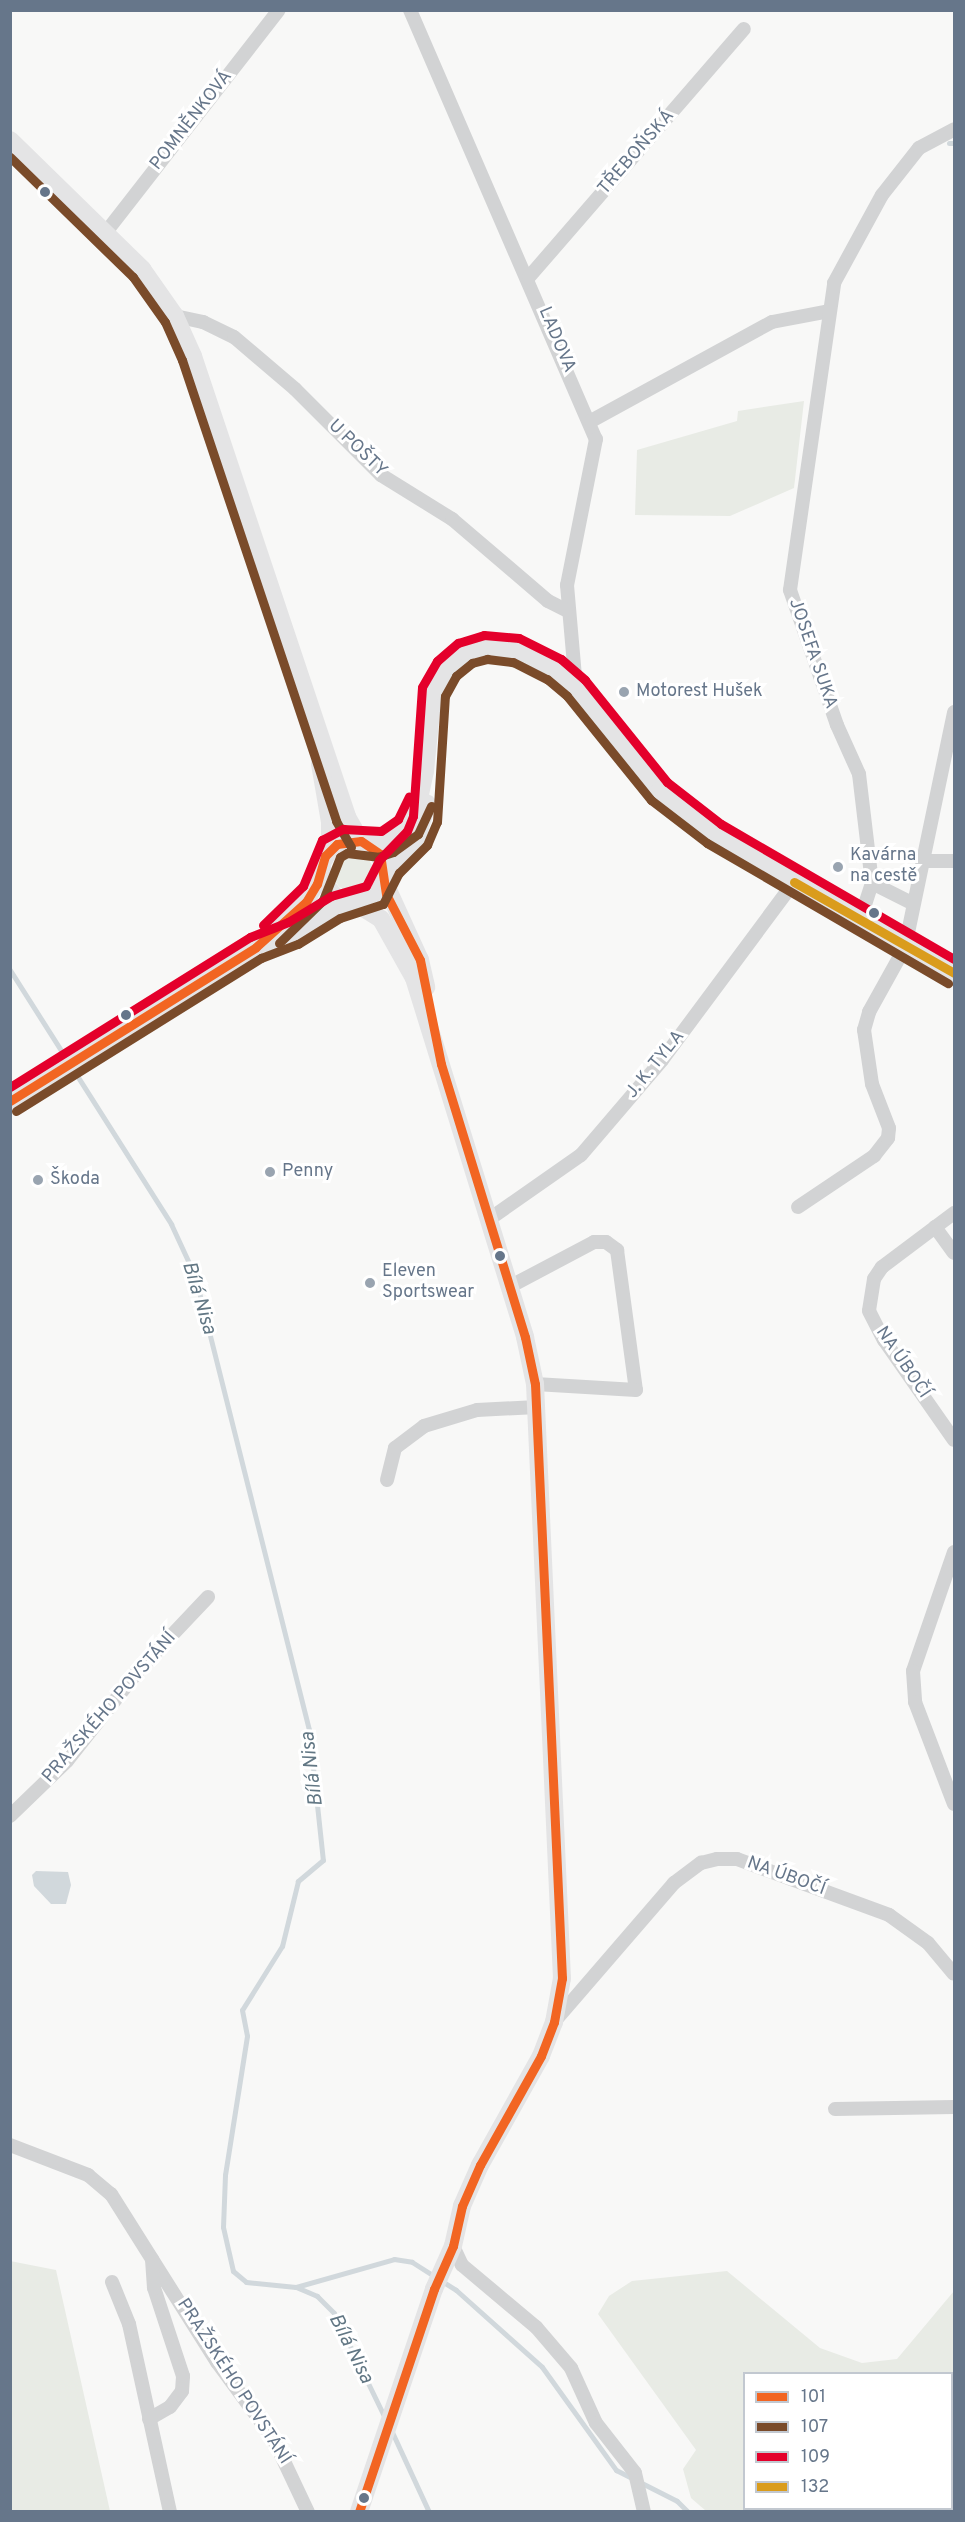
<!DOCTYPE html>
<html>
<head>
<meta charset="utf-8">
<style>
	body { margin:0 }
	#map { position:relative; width:965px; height:2522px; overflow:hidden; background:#f8f8f7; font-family:Overpass,sans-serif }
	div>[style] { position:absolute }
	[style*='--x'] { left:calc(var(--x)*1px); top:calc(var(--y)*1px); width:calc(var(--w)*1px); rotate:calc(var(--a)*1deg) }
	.green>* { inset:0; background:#e8ebe5 }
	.round { border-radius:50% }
	.water>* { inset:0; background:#d1d8dc }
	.stream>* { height:5px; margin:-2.5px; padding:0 2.5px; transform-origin:2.5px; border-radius:2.5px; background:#d1d8dc }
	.street>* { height:14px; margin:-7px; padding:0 7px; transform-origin:7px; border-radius:7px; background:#d2d3d4 }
	.secondary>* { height:18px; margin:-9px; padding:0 9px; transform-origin:9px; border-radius:9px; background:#e4e4e5 }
	.bus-1>* { height:9px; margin:-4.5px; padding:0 4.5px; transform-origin:4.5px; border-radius:4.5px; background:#f26522 }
	.bus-2>* { height:9px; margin:-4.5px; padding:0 4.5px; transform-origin:4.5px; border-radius:4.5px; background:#7a4b2a }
	.bus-3>* { height:9px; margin:-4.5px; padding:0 4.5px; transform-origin:4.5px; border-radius:4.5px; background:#e4002b }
	.bus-4>* { height:9px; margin:-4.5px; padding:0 4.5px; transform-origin:4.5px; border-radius:4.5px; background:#da9c1c }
	.dots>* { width:16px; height:16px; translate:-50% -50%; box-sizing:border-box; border:3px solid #fff; border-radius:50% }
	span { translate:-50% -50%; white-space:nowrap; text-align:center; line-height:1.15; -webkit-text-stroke:6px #fff; paint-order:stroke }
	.street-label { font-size:18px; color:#66768a }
	.poi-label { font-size:18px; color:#66768a }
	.left { translate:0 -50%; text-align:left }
	.water-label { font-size:20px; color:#627784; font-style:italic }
	.frame { position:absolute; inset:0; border:12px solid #66768a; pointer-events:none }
	.legend { position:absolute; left:743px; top:2372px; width:210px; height:138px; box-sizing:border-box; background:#fff; border:2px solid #c2c8d0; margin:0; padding:8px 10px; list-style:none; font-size:18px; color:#66768a }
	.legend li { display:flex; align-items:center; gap:12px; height:30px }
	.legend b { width:30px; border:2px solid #c2c8d0 }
</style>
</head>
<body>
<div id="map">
	<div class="green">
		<i style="clip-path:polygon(804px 401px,794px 488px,730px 516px,635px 515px,637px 450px,737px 421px,738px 411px)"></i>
		<i class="round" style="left:333px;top:852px;width:40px;height:40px"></i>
		<i style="clip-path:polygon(10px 2261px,56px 2270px,110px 2511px,11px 2511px)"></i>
		<i style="clip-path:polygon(evenodd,727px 2271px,820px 2348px,862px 2363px,897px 2359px,954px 2291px,954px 2511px,706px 2511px,691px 2498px,683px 2469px,696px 2450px,598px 2314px,609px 2296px,632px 2281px,727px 2271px,744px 2374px,952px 2374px,952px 2508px,744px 2508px,744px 2374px)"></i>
	</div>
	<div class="water">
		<i style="clip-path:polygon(36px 1871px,68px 1872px,71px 1885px,66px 1904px,51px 1904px,34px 1886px,32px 1875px)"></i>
	</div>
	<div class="stream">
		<i style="--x:949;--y:143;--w:5;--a:0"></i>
		<i style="--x:10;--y:970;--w:301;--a:57.6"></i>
		<i style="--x:171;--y:1224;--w:57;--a:65.2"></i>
		<i style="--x:195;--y:1276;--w:468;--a:75.9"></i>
		<i style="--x:309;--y:1730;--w:131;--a:83.9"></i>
		<i style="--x:323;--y:1860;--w:33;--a:140"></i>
		<i style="--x:298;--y:1881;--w:67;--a:103.8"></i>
		<i style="--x:282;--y:1946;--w:75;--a:122"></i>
		<i style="--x:242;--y:2010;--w:26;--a:79"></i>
		<i style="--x:247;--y:2036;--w:141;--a:99"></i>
		<i style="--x:225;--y:2175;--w:52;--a:92.2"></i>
		<i style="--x:223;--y:2227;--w:45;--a:77.2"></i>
		<i style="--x:233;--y:2271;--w:17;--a:40"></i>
		<i style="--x:246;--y:2282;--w:50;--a:5.7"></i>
		<i style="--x:296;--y:2287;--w:23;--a:23"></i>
		<i style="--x:317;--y:2296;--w:24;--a:45"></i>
		<i style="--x:334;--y:2313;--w:117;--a:64.1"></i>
		<i style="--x:296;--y:2287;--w:102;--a:-15.9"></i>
		<i style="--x:394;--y:2259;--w:18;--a:9"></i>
		<i style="--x:412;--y:2262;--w:52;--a:32.5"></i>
		<i style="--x:456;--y:2290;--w:115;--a:41.8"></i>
		<i style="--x:542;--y:2367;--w:127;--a:54.3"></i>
		<i style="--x:616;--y:2470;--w:68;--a:26.9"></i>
		<i style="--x:677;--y:2501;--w:16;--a:45"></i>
		<i style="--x:392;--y:2432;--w:88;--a:65.2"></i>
	</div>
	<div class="street">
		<i style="--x:410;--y:10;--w:468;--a:66.6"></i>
		<i style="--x:596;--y:439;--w:149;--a:101.2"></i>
		<i style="--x:567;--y:585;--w:103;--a:85"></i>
		<i style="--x:106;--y:232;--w:281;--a:-52.1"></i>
		<i style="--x:529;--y:277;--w:328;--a:-49.1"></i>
		<i style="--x:175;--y:316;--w:29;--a:12"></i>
		<i style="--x:203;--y:322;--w:34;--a:26"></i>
		<i style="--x:234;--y:337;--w:80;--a:40.4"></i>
		<i style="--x:295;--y:389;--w:122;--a:45"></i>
		<i style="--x:381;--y:475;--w:84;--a:31.8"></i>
		<i style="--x:452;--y:519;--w:126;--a:40.5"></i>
		<i style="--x:548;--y:601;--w:20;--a:27"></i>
		<i style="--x:591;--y:421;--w:206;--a:-28.7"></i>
		<i style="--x:772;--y:322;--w:58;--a:-10.9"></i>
		<i style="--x:924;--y:861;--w:30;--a:0"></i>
		<i style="--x:872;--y:883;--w:45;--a:26.6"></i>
		<i style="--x:860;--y:920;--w:39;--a:-72"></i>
		<i style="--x:872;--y:883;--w:110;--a:-96.8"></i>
		<i style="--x:859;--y:774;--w:54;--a:-114.2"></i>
		<i style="--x:837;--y:725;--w:143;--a:-109.2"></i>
		<i style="--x:790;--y:590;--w:310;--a:-81.8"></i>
		<i style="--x:834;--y:283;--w:100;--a:-61.4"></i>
		<i style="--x:882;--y:195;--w:60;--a:-51.8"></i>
		<i style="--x:919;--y:148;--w:40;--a:-28"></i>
		<i style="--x:798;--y:1207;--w:92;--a:-33.9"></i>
		<i style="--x:874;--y:1156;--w:23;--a:-52"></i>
		<i style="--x:888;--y:1138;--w:10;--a:-84"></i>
		<i style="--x:889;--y:1128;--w:47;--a:-111.1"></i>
		<i style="--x:872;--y:1084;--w:55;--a:-98.4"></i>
		<i style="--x:864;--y:1030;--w:19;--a:-74"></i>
		<i style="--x:869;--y:1012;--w:74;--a:-61"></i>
		<i style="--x:905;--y:947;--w:240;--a:-78.2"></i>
		<i style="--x:954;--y:1213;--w:90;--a:143.1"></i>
		<i style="--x:882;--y:1267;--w:14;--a:124"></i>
		<i style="--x:874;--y:1279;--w:32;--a:99"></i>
		<i style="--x:869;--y:1311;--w:33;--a:63"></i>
		<i style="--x:884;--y:1340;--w:122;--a:55"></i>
		<i style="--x:488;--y:1220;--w:113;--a:-35"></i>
		<i style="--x:581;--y:1155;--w:125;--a:-49.5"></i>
		<i style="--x:662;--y:1060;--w:222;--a:-53.4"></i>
		<i style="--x:935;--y:1227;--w:32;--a:54"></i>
		<i style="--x:509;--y:1287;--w:96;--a:-27.9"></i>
		<i style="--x:594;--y:1242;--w:12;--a:0"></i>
		<i style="--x:606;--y:1242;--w:14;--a:36"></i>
		<i style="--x:617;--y:1250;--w:141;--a:82.3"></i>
		<i style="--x:636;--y:1390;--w:101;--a:-176.6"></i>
		<i style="--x:387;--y:1480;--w:33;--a:-76"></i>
		<i style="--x:395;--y:1448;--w:36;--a:-37"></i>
		<i style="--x:424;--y:1426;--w:55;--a:-16.8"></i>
		<i style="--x:477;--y:1410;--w:60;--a:-2.9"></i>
		<i style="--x:954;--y:1552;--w:126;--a:109"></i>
		<i style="--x:913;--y:1671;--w:31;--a:86"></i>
		<i style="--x:915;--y:1702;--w:109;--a:69.1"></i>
		<i style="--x:10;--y:1816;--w:79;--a:-44"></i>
		<i style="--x:67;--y:1761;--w:115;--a:-51.7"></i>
		<i style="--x:138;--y:1671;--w:102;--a:-46.6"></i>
		<i style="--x:554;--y:2022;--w:184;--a:-49.2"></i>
		<i style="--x:674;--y:1883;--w:34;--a:-37"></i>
		<i style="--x:701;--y:1863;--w:16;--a:-14"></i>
		<i style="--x:717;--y:1859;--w:20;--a:0"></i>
		<i style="--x:737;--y:1859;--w:162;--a:20.2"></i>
		<i style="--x:889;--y:1915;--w:48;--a:35.7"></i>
		<i style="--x:928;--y:1943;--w:40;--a:50"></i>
		<i style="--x:835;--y:2109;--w:119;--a:-1"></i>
		<i style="--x:10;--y:2145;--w:84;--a:21"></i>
		<i style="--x:88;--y:2175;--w:30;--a:40"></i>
		<i style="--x:111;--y:2194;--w:199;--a:57.8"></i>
		<i style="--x:217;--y:2362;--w:94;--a:53.6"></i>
		<i style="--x:273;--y:2438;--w:82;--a:64.7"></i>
		<i style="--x:453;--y:2246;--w:21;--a:65"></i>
		<i style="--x:462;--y:2265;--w:97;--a:40"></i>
		<i style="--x:536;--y:2327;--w:54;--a:49.5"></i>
		<i style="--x:571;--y:2368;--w:60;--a:65.6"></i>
		<i style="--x:596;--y:2423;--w:63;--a:52"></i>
		<i style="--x:635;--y:2473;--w:40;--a:77"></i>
		<i style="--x:112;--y:2282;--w:45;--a:68"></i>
		<i style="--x:129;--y:2324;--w:192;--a:77.7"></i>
		<i style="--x:149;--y:2419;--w:24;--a:-30"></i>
		<i style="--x:170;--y:2407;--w:20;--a:-53"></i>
		<i style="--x:182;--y:2391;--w:15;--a:-86"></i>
		<i style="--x:183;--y:2376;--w:93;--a:-108.2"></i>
		<i style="--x:154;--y:2288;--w:29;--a:-94"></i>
	</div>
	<div class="secondary">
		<i style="--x:10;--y:140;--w:185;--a:44.3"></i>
		<i style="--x:142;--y:269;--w:57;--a:54.9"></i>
		<i style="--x:175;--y:316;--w:44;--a:65.8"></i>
		<i style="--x:193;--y:356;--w:486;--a:71.5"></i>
		<i style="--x:347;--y:817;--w:28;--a:60"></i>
		<i style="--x:320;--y:764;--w:59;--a:80.2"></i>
		<i style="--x:330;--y:822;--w:27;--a:90"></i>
		<i style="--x:368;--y:843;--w:23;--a:50"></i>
		<i style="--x:383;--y:861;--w:14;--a:82"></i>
		<i style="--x:385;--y:875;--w:15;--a:110"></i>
		<i style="--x:380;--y:889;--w:18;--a:139"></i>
		<i style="--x:366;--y:901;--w:27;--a:180"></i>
		<i style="--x:339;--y:901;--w:26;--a:-130"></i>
		<i style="--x:322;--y:881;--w:18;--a:-90"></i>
		<i style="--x:322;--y:863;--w:16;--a:-60"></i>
		<i style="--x:330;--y:849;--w:25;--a:-21"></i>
		<i style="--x:353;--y:840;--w:30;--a:8"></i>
		<i style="--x:383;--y:844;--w:21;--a:-29"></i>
		<i style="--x:401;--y:834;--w:26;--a:-54"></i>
		<i style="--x:416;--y:813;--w:43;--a:-77.9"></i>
		<i style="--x:425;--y:771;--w:79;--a:-84.2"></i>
		<i style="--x:433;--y:692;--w:28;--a:-60"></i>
		<i style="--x:447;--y:668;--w:25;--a:-40"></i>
		<i style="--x:466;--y:652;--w:21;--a:-14"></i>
		<i style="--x:486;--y:647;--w:30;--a:6"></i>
		<i style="--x:516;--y:650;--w:42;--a:26.6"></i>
		<i style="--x:554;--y:669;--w:29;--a:41"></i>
		<i style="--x:576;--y:688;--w:132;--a:51.1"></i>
		<i style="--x:659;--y:791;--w:70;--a:38"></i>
		<i style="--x:714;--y:834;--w:277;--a:30.1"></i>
		<i style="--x:385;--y:875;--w:15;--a:-62"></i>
		<i style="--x:392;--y:862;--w:35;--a:-44"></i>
		<i style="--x:417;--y:838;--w:36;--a:-74"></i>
		<i style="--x:384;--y:881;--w:87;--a:65.5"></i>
		<i style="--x:420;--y:960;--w:28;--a:77"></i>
		<i style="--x:357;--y:904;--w:28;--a:32"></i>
		<i style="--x:381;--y:919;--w:68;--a:60.8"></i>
		<i style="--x:414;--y:978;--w:376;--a:72.8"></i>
		<i style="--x:525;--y:1337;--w:48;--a:78"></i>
		<i style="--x:535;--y:1384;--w:595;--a:87.4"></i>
		<i style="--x:562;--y:1978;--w:45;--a:100.3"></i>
		<i style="--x:554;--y:2022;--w:36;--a:111"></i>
		<i style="--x:541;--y:2056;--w:125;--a:119.2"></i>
		<i style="--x:480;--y:2165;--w:45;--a:113.7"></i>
		<i style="--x:462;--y:2206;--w:41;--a:102.7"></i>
		<i style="--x:453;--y:2246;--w:47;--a:113.8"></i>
		<i style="--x:434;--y:2289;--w:235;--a:108.6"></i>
		<i style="--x:267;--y:943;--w:28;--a:-21"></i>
		<i style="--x:293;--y:933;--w:49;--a:-31.8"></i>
		<i style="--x:335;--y:907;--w:14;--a:-17"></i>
		<i style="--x:10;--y:1101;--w:290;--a:-32"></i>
		<i style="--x:256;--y:947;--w:67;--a:-42"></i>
		<i style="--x:306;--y:902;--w:34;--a:-63"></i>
	</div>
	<div class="bus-1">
		<i style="--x:10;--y:1101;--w:290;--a:-32"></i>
		<i style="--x:256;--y:947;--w:67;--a:-42"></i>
		<i style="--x:306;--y:902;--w:21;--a:-59"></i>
		<i style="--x:317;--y:884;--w:29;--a:-74"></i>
		<i style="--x:325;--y:856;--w:17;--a:-45"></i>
		<i style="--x:337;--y:844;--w:24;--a:-7"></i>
		<i style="--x:361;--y:841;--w:23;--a:34"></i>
		<i style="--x:380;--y:854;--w:40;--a:81.5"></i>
		<i style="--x:386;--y:894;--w:74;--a:62.7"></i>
		<i style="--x:420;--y:960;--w:106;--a:78.6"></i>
		<i style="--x:441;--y:1064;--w:286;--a:72.9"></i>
		<i style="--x:525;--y:1337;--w:48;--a:78"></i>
		<i style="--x:535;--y:1384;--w:595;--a:87.4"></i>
		<i style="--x:562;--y:1978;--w:45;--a:100.3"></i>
		<i style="--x:554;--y:2022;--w:36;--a:111"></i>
		<i style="--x:541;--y:2056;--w:125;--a:119.2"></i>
		<i style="--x:480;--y:2165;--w:45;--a:113.7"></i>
		<i style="--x:462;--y:2206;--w:41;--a:102.7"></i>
		<i style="--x:453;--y:2246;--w:47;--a:113.8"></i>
		<i style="--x:434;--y:2289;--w:235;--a:108.6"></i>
	</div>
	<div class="bus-2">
		<i style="--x:10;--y:157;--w:172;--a:44.3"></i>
		<i style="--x:133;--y:277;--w:55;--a:54.6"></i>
		<i style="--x:165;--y:322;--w:42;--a:65.9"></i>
		<i style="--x:182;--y:360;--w:486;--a:71.5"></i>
		<i style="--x:336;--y:821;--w:30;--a:60"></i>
		<i style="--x:279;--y:943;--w:62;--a:-44.3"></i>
		<i style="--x:323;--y:900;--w:46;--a:-68.4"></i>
		<i style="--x:340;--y:857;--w:8;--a:-30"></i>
		<i style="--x:347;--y:853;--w:31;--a:7"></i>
		<i style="--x:378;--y:857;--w:16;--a:-18"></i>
		<i style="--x:393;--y:852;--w:31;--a:-36"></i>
		<i style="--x:418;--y:834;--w:31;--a:-65"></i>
		<i style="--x:16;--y:1111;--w:289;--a:-32"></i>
		<i style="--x:261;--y:958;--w:40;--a:-21"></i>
		<i style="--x:298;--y:944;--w:49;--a:-31.8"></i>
		<i style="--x:340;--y:918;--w:45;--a:-18"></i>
		<i style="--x:383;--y:904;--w:35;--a:-63"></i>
		<i style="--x:399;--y:873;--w:40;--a:-45"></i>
		<i style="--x:427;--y:845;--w:25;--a:-67"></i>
		<i style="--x:437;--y:822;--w:126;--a:-86.4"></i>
		<i style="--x:445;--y:696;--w:23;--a:-61"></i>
		<i style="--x:456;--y:676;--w:21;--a:-39"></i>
		<i style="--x:472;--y:663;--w:16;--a:-15"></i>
		<i style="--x:487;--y:659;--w:26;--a:7"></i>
		<i style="--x:513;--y:662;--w:38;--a:27"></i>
		<i style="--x:547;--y:679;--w:26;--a:40"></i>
		<i style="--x:567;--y:696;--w:134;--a:51.1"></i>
		<i style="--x:651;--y:800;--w:71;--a:37.5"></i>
		<i style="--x:707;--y:843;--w:279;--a:30.2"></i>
	</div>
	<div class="bus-3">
		<i style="--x:263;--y:925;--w:56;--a:-44.3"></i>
		<i style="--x:303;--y:886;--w:50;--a:-67.6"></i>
		<i style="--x:322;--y:840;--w:24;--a:-28"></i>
		<i style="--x:343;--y:829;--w:38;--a:3"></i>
		<i style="--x:381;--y:831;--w:21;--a:-35"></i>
		<i style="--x:398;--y:819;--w:25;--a:-64"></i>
		<i style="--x:10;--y:1087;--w:283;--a:-32"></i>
		<i style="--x:250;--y:937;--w:41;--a:-21.5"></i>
		<i style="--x:288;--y:922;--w:50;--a:-31.2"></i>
		<i style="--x:331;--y:896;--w:36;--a:-16"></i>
		<i style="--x:366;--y:886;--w:29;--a:-63"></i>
		<i style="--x:379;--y:860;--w:40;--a:-46"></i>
		<i style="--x:407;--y:831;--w:16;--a:-68"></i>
		<i style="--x:413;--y:816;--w:129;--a:-86"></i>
		<i style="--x:422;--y:687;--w:30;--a:-60"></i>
		<i style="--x:437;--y:661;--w:28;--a:-41"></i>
		<i style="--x:458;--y:643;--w:27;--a:-17"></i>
		<i style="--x:484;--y:635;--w:35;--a:5"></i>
		<i style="--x:519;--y:638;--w:47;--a:26.6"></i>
		<i style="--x:561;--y:659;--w:32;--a:41"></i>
		<i style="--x:585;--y:680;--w:131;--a:51.2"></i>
		<i style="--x:667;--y:782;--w:68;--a:37.9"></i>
		<i style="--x:721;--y:824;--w:269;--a:30.1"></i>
	</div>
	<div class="bus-4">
		<i style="--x:794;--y:882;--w:184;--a:29.6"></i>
	</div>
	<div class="dots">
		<i style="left:45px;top:192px;background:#66768a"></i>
		<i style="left:624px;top:692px;background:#99a4b0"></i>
		<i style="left:838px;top:867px;background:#99a4b0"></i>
		<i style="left:874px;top:913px;background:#66768a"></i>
		<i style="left:126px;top:1015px;background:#66768a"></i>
		<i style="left:270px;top:1172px;background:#99a4b0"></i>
		<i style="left:38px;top:1180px;background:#99a4b0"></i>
		<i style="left:500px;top:1256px;background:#66768a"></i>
		<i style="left:370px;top:1283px;background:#99a4b0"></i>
		<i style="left:364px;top:2498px;background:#66768a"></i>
	</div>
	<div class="street-label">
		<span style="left:192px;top:121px;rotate:-52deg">POMNĚNKOVÁ</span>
		<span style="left:637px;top:153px;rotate:-49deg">TŘEBOŇSKÁ</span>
		<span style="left:556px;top:340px;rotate:67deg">LADOVA</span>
		<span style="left:357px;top:449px;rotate:44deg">U POŠTY</span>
		<span style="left:812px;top:654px;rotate:71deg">JOSEFA SUKA</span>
		<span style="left:656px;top:1065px;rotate:-51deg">J. K. TYLA</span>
		<span style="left:902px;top:1363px;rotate:56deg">NA ÚBOČÍ</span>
		<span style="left:110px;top:1708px;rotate:-49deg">PRAŽSKÉHO POVSTÁNÍ</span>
		<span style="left:786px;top:1877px;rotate:20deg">NA ÚBOČÍ</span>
		<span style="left:233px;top:2382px;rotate:57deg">PRAŽSKÉHO POVSTÁNÍ</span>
	</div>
	<div class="poi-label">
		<span class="left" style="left:636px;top:692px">Motorest Hušek</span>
		<span class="left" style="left:850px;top:867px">Kavárna<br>na cestě</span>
		<span class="left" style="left:282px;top:1172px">Penny</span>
		<span class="left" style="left:50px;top:1180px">Škoda</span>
		<span class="left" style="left:382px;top:1283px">Eleven<br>Sportswear</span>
	</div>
	<div class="water-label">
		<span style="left:198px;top:1298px;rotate:73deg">Bílá Nisa</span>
		<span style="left:313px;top:1769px;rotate:-97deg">Bílá Nisa</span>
		<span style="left:350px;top:2349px;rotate:63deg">Bílá Nisa</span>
	</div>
	<div class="frame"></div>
	<ul class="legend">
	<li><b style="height:8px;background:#f26522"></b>101</li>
	<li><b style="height:8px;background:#7a4b2a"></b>107</li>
	<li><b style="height:8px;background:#e4002b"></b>109</li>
	<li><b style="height:8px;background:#da9c1c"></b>132</li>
	</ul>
</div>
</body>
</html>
